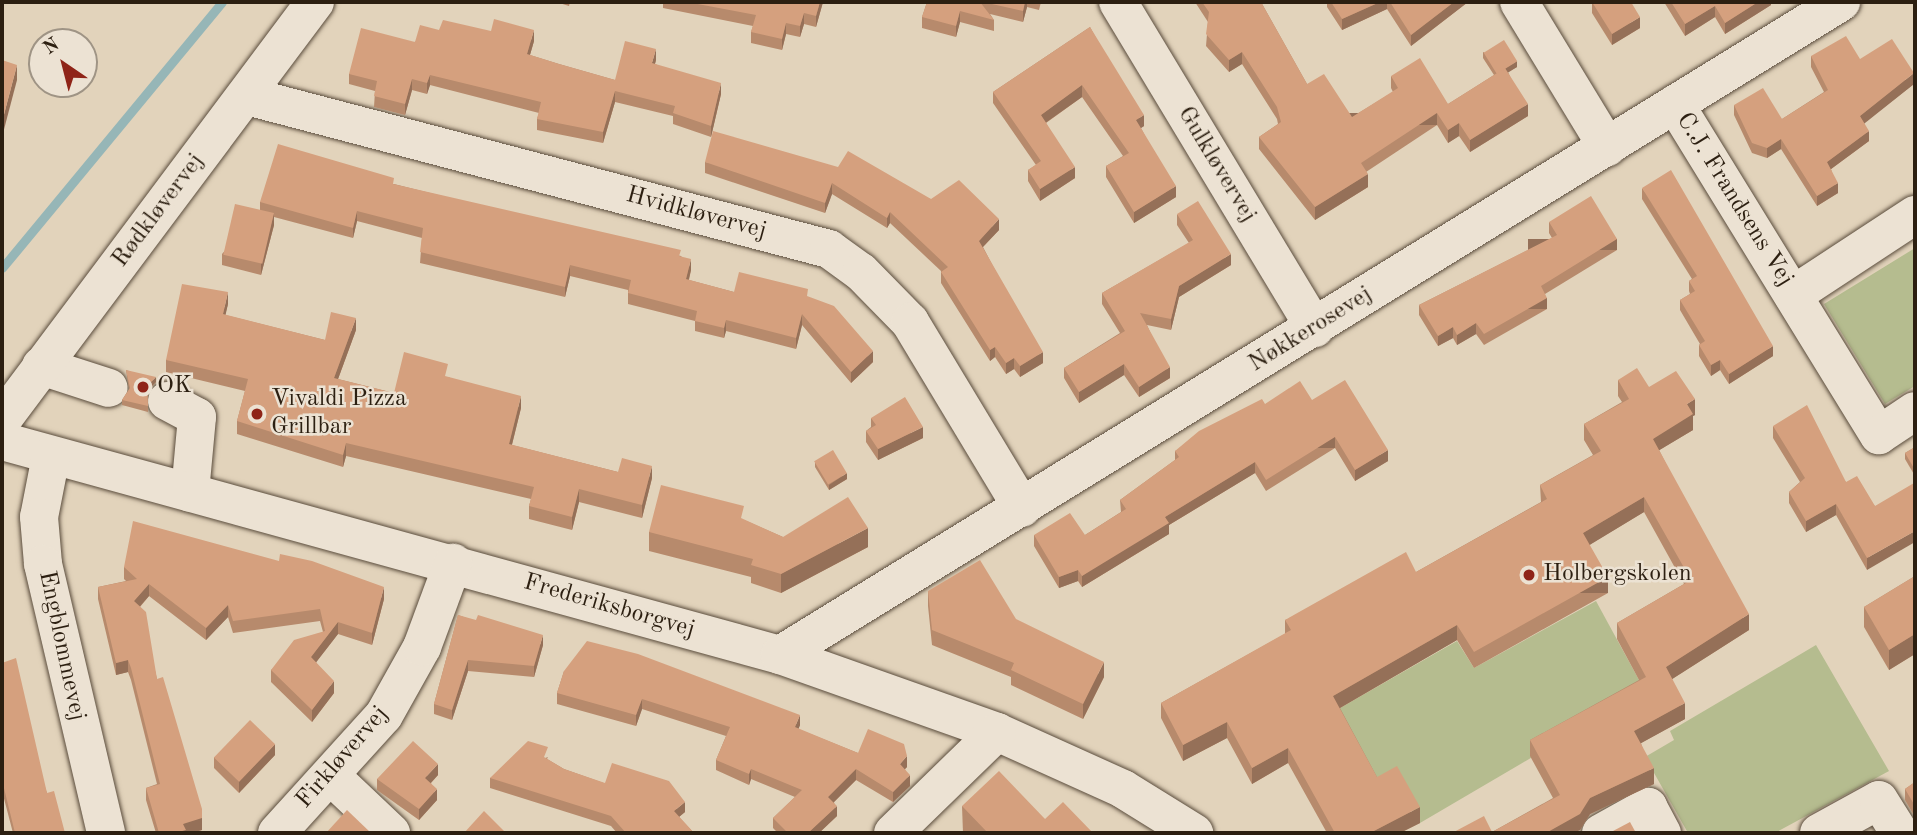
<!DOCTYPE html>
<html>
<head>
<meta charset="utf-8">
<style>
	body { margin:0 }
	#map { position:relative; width:1917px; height:835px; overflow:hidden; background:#e2d3bb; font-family:"Old Standard TT",serif }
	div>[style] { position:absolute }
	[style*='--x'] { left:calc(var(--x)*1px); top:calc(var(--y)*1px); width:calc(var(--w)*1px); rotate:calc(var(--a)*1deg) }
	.green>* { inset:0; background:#b5bc8f }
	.stream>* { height:9px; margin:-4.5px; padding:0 4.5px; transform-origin:4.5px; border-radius:4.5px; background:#96b6b7 }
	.roads { filter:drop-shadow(0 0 2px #5a4c3c) drop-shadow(0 0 2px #5a4c3c) }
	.minor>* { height:38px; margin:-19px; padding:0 19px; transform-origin:19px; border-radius:19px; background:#ece2d3 }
	.wall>* { inset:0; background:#b78a6c }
	.shaded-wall>* { inset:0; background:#957058; transform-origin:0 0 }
	.building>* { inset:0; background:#d5a07e; transform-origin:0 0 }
	.dots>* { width:19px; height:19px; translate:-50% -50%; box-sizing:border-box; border:4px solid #ece2d3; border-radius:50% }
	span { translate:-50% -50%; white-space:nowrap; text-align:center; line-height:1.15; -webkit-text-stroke:5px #ece2d3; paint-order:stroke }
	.street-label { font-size:24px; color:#2c1f11 }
	.poi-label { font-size:24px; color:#2c1f11 }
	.left { translate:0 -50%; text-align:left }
	.frame { position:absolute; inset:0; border:4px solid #2c1f11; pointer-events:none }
	.north { position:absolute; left:28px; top:28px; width:70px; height:70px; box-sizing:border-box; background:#ece2d3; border:2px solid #9f9485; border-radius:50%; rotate:325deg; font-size:19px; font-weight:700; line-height:28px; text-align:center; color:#2c1f11 }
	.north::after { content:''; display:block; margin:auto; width:24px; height:32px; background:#8f2418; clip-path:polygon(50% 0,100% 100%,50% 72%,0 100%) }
</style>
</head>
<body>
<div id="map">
	<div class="green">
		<i style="clip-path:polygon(1915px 248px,1915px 386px,1885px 404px,1824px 304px)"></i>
		<i style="clip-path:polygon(1596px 601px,1645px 691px,1420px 823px,1397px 782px,1377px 793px,1333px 712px,1457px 641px,1474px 668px)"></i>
		<i style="clip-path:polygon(1816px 645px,1889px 771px,1775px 833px,1688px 833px,1645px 757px,1674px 740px,1670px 731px)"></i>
	</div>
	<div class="stream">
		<i style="--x:2;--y:268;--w:345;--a:-50.4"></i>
	</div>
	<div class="roads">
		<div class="minor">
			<i style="--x:1118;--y:2;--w:381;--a:58.9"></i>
			<i style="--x:1519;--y:2;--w:170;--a:58.7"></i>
			<i style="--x:247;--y:96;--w:602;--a:14.73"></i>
			<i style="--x:829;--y:249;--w:39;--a:36"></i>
			<i style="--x:861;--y:272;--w:70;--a:45.6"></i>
			<i style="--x:910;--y:322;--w:217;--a:58.9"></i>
			<i style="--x:1675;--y:104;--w:389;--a:58.4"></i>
			<i style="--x:1879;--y:435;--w:43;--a:-33.7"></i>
			<i style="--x:1793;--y:295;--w:146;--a:-33.3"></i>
			<i style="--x:41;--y:366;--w:71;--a:17.9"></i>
			<i style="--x:167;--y:401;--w:34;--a:28"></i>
			<i style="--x:197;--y:417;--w:76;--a:95.3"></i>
			<i style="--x:2;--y:420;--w:522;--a:-53.17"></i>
			<i style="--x:2;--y:441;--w:807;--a:15.38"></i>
			<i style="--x:780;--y:655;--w:230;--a:19.5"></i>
			<i style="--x:997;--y:732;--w:138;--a:24.3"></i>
			<i style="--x:1123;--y:789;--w:84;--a:31.8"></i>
			<i style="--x:51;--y:456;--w:62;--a:101.1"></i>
			<i style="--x:39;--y:517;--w:47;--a:85.1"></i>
			<i style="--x:43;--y:564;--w:276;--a:76.8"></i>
			<i style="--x:780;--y:655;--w:1246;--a:-31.61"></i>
			<i style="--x:331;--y:776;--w:83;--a:43.5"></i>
			<i style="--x:277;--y:833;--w:159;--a:-47.8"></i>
			<i style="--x:384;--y:715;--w:78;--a:-60.8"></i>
			<i style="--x:422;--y:647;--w:90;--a:-69.7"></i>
			<i style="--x:893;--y:833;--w:145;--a:-44.2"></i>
			<i style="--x:1601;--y:833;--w:54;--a:-29"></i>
			<i style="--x:1648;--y:807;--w:30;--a:62"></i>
			<i style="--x:1819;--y:833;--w:68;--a:-28.8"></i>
			<i style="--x:1879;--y:800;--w:39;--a:58"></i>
		</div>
	</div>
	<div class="wall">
		<i style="clip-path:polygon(556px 2px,570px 2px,569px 6px)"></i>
		<i style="clip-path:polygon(663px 2px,823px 2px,816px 27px,804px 24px,800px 37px,786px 34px,782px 50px,751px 43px,751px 32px,753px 26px,663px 8px)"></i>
		<i style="clip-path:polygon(927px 2px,1041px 2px,1039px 10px,1027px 7px,1023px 22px,990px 14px,994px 20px,994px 31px,960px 22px,956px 37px,922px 28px,922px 17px)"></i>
		<i style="clip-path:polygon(1195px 2px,1261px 2px,1307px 84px,1352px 117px,1393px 92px,1391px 88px,1391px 76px,1448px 104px,1494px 75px,1483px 58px,1483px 52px,1517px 67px,1508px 72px,1528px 116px,1470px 152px,1459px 136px,1448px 143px,1437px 125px,1366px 172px,1368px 187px,1315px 220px,1259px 149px,1259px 137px,1278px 124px,1277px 119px,1242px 64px,1229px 72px,1206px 46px,1208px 22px)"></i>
		<i style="clip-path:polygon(1327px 2px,1468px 2px,1411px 46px,1387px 9px,1342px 30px,1327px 7px)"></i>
		<i style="clip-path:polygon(1592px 2px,1640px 28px,1612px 45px,1592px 13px)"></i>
		<i style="clip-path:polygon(1664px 2px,1771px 2px,1771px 5px,1725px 34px,1715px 17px,1685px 36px)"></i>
		<i style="clip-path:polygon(1090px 27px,1144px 126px,1141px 128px,1176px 197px,1134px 223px,1106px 177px,1106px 166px,1123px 156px,1082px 97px,1046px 123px,1075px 178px,1040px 201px,1028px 181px,1028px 170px,1036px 165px,993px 103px,993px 92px)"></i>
		<i style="clip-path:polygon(439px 30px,534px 41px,530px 55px,559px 64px,615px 80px,656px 60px,655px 64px,721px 94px,711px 137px,673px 124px,673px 116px,615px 102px,603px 143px,537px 130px,537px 119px,539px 113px,430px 85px,427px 94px,412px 90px,405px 115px,374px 107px,375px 91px,349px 84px,349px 74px)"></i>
		<i style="clip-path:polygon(1811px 56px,1860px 59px,1914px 84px,1864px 123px,1869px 141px,1831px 169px,1838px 193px,1817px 206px,1781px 149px,1767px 158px,1752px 153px,1734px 115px,1734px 105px,1782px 119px,1824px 92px,1811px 67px)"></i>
		<i style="clip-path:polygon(705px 162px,931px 199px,999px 230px,983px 247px,1043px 363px,1020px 377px,1014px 369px,1006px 374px,995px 357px,990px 361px,941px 283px,941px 271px,890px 223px,887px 228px,832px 194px,825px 213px,705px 173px)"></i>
		<i style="clip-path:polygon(394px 184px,681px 256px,691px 270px,689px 280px,734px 292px,808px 297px,873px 362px,851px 383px,802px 325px,796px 349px,726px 331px,724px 338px,695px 331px,695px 321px,628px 304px,628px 290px,570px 276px,565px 297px,420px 263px,422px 238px,357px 221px,353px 238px,274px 217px,274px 225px,261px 275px,222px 265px,222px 254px,260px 210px,260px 202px)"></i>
		<i style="clip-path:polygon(1642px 188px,1773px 356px,1729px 384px,1720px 370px,1711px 376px,1699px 356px,1699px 345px,1700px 344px,1680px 310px,1680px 300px,1690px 294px,1689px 291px,1689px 281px,1692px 279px,1642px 199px)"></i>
		<i style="clip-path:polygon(1177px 214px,1231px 265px,1179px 297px,1171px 330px,1147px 325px,1170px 378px,1139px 397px,1124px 375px,1079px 403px,1064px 378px,1064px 368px,1120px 333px,1102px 304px,1102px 293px,1189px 243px,1177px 225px)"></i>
		<i style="clip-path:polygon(1549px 222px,1617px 250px,1545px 294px,1547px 309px,1484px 345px,1476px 334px,1457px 345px,1453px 338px,1438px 346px,1419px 315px,1419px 305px,1552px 238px,1549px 233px)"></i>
		<i style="clip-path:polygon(228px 304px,225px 315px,325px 340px,356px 330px,338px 379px,394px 393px,448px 377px,521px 408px,512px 445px,618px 472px,652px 478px,642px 518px,579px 502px,572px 530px,529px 519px,529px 506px,531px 499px,346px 456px,343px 467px,237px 434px,237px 421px,245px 391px,166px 372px,166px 360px)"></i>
		<i style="clip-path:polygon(126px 370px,156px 382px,148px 391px,148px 412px,122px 405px,122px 400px,129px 389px)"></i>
		<i style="clip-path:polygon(1618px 380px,1649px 387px,1695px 415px,1693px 416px,1693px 430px,1659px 450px,1749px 630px,1672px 679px,1685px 719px,1641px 743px,1654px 784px,1590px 814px,1580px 830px,1492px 832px,1553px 798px,1530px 756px,1530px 740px,1639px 680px,1617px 639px,1617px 623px,1684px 584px,1644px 512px,1589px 545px,1608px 593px,1474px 668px,1457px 640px,1340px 708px,1377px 777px,1420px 823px,1400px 833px,1327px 833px,1288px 763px,1252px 784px,1227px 738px,1183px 761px,1161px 718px,1161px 703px,1285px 634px,1285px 620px,1416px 572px,1541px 502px,1540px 485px,1593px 455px,1584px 440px,1584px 424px,1622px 402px,1618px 396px)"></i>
		<i style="clip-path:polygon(1312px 400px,1388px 461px,1355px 481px,1335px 448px,1266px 491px,1255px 473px,1169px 525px,1169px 534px,1082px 587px,1078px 581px,1059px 588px,1034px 546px,1034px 535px,1085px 535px,1121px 512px,1120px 500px,1175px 460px,1175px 451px,1265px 404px)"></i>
		<i style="clip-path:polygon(871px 418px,923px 438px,878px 460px,866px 442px,866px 431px,871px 427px)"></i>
		<i style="clip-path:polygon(1773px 426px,1846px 482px,1875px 506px,1867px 570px,1836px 515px,1806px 532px,1789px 503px,1789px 492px,1800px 482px,1773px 438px)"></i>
		<i style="clip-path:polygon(1915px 447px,1915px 476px,1905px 459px,1905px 453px)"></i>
		<i style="clip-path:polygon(815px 462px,847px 479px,829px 490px,815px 467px)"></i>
		<i style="clip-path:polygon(744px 520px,783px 537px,868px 547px,781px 593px,751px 583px,751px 577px,649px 551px,649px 532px)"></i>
		<i style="clip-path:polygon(124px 567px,384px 599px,372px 645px,338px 634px,316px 662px,334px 693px,312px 722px,271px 682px,271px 670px,323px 632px,320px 621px,233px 633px,228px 617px,206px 640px,149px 596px,140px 607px,157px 679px,202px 830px,191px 833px,156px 833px,146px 800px,146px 788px,157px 784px,131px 680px,128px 672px,116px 675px,98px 599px,98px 587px,126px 581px,124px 579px)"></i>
		<i style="clip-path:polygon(1915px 576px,1915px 654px,1889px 670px,1864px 627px,1864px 607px)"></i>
		<i style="clip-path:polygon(928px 591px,1104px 677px,1083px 719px,1011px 685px,1011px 677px,932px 645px,928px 606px)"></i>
		<i style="clip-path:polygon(458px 615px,543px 645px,534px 677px,468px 671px,452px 720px,434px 714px,434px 704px)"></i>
		<i style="clip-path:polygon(2px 663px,47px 793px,65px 833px,13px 833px,2px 791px)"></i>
		<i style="clip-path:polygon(564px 671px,800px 725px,798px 729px,858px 753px,907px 767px,905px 769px,910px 786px,893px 802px,856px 780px,834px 802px,837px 816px,819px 833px,778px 833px,773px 828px,773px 818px,795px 797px,751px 779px,749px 785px,716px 770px,716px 760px,726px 736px,642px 709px,636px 726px,557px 704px,557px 693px)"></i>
		<i style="clip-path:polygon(1915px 688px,1915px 712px,1913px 709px,1913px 689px)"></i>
		<i style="clip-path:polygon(275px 755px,239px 793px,214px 768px,214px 757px)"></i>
		<i style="clip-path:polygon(548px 757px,547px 759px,564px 769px,685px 812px,679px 817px,694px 833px,617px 833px,611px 826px,490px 788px,490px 778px)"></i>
		<i style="clip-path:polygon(438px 775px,431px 783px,437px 800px,419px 820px,377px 790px,377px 779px)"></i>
		<i style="clip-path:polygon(1915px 782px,1915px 817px,1905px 800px,1905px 789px)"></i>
		<i style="clip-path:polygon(962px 806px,1045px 819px,1093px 833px,963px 833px)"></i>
	</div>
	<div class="shaded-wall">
		<i style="clip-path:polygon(820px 2px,823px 2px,816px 27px,816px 16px)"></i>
		<i style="clip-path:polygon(1025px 2px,1027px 2px,1027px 7px,1023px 22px,1023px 11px)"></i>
		<i style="clip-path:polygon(1380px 2px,1387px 2px,1387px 9px,1342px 30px,1342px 19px)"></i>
		<i style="clip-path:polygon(1454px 2px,1468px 2px,1411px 46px,1411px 35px)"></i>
		<i style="clip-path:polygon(1758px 2px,1771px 2px,1771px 5px,1725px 34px,1725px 23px)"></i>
		<i style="clip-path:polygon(1715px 6px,1715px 17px,1685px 36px,1685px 24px)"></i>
		<i style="clip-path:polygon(960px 11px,960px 22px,956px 37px,956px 26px)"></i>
		<i style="clip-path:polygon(804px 13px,804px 24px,800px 37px,800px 26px)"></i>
		<i style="clip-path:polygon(1640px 17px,1640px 28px,1612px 45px,1612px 34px)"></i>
		<i style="clip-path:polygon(786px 23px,786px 34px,782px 50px,782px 39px)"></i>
		<i style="clip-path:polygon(534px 30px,534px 41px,527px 65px,527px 54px)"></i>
		<i style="clip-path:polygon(656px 49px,656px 60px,652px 74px,652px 63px)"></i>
		<i style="clip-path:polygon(1242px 52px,1242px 64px,1229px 72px,1229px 60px)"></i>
		<i style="clip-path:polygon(1517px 61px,1517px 67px,1496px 80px,1496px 74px)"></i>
		<i style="clip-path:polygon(17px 65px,17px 80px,2px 137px,2px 122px)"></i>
		<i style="clip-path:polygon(1914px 73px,1914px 84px,1860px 127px,1860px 116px)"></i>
		<i style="clip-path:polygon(430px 75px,430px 85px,427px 94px,427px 83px)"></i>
		<i style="clip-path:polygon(412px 79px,412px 90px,405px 115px,405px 104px)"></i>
		<i style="clip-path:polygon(721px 83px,721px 94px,711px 137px,711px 126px)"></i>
		<i style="clip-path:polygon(1082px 85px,1082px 97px,1041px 126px,1041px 115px)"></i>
		<i style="clip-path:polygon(615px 91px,615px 102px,603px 143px,603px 132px)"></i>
		<i style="clip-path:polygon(1528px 104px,1528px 116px,1470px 152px,1470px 140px)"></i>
		<i style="left:1437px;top:113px;width:12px;height:91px;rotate:90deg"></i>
		<i style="clip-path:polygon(1144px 115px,1144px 126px,1136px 131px,1136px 120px)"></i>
		<i style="clip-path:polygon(1459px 123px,1459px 136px,1448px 143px,1448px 130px)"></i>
		<i style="clip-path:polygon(1869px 131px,1869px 141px,1827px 172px,1827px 162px)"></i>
		<i style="clip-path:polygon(1781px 139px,1781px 149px,1767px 158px,1767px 148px)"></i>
		<i style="clip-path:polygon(1075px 167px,1075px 178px,1040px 201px,1040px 189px)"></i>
		<i style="clip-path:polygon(1368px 174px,1368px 187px,1315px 220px,1315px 207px)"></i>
		<i style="clip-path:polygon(832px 183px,832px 194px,825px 213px,825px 203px)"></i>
		<i style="clip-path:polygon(1838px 183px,1838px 193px,1817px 206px,1817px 196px)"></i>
		<i style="clip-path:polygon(1176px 186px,1176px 197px,1134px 223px,1134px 212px)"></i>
		<i style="clip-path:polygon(357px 211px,357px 221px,353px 238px,353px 228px)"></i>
		<i style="clip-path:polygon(890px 212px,890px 223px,887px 228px,887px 218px)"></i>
		<i style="clip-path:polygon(274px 213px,274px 225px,261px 275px,261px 264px)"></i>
		<i style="clip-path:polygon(999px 219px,999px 230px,979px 251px,979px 241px)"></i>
		<i style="left:1617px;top:239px;width:11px;height:89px;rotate:90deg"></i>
		<i style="clip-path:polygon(1231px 254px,1231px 265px,1179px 297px,1171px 330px,1171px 319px,1179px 286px)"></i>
		<i style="clip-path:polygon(691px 259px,691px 270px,686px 290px,686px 279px)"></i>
		<i style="clip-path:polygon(570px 265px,570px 276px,565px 297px,565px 287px)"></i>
		<i style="clip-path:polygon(228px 292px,228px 304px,223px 326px,223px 314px)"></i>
		<i style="left:1547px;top:298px;width:11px;height:73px;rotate:90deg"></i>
		<i style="clip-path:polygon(802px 314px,802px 325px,796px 349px,796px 338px)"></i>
		<i style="clip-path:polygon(356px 318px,356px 330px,334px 390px,334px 378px)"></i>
		<i style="clip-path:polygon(726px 320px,726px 331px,724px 338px,724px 328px)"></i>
		<i style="clip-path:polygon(1476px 323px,1476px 334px,1457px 345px,1457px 335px)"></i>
		<i style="clip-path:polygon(1453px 327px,1453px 338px,1438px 346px,1438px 336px)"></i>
		<i style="clip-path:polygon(1773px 346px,1773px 356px,1729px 384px,1729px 374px)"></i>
		<i style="clip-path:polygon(995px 347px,995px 357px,990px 361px,990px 350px)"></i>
		<i style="clip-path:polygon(873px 351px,873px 362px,851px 383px,851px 372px)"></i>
		<i style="clip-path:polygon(1043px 352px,1043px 363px,1020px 377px,1020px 366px)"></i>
		<i style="clip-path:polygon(1014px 358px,1014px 369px,1006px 374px,1006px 363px)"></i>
		<i style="clip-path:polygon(1720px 360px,1720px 370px,1711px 376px,1711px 365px)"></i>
		<i style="clip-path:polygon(1124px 364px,1124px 375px,1079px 403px,1079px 392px)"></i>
		<i style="clip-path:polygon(1170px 367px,1170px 378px,1139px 397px,1139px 387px)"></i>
		<i style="clip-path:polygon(156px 377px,156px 382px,147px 391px,147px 386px)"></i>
		<i style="clip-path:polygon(521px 396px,521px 408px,509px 456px,509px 444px)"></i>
		<i style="clip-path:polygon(1695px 399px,1695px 415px,1693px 416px,1693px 430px,1653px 454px,1653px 439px,1687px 404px)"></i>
		<i style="clip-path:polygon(923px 427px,923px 438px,878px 460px,878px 449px)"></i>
		<i style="left:1335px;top:437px;width:11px;height:81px;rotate:90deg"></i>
		<i style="clip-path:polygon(346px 443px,346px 456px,343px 467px,343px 455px)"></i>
		<i style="clip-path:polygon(1388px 450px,1388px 461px,1355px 481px,1355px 470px)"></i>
		<i style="clip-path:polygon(1255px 462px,1255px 473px,1169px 525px,1169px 534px,1082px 587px,1082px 576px,1165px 517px)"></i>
		<i style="clip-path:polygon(652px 466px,652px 478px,642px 518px,642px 505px)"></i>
		<i style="clip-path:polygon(847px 473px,847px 479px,829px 490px,829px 485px)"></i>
		<i style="clip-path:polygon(579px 489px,579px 502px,572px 530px,572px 517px)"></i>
		<i style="clip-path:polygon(1644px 497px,1644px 512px,1583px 549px,1583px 533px)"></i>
		<i style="clip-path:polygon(1836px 504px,1836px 515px,1806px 532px,1806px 521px)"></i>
		<i style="clip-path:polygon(868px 528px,868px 547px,781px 593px,781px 574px)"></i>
		<i style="clip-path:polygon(1915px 531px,1915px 542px,1867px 570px,1867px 558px)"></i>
		<i style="clip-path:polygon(1078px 570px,1078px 581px,1059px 588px,1059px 577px)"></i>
		<i style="left:1608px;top:577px;width:16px;height:154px;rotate:90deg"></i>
		<i style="clip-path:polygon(149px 584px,149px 596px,134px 613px,134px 601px)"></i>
		<i style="clip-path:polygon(384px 587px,384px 599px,372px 645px,372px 633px)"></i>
		<i style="clip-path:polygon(228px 605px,228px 617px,206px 640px,206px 628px)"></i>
		<i style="clip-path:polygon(1749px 614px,1749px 630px,1666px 683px,1666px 667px)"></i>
		<i style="clip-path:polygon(338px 622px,338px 634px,311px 669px,311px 657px)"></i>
		<i style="clip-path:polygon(1457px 625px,1457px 640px,1333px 712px,1333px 696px)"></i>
		<i style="clip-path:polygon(1915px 634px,1915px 654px,1889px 670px,1889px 650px)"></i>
		<i style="clip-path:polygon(543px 635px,543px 645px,534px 677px,534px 666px)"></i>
		<i style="clip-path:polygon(128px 660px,128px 672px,116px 675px,116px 663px)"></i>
		<i style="clip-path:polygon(468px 660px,468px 671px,452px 720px,452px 710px)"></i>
		<i style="clip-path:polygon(1104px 662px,1104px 677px,1083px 719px,1083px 704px)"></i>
		<i style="clip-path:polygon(334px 681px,334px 693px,312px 722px,312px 710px)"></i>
		<i style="clip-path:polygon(642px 699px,642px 709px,636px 726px,636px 715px)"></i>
		<i style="clip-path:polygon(1685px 703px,1685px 719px,1634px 747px,1634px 731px)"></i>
		<i style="clip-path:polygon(800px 715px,800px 725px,795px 738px,795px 727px)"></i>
		<i style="clip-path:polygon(1227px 722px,1227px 738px,1183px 761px,1183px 745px)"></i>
		<i style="clip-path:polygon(275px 744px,275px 755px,239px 793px,239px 782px)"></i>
		<i style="clip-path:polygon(1288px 748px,1288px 763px,1252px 784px,1252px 768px)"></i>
		<i style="clip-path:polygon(907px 756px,907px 767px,900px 774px,900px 764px)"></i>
		<i style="clip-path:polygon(438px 764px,438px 775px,425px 789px,425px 778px)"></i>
		<i style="clip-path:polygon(1654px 768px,1654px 784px,1590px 814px,1580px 830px,1574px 833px,1546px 833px,1590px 798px)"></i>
		<i style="clip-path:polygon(751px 769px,751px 779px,749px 785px,749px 774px)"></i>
		<i style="clip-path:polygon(856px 769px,856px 780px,828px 808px,828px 797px)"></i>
		<i style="clip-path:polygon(910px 775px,910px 786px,893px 802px,893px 792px)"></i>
		<i style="clip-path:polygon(437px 789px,437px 800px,419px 820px,419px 809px)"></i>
		<i style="clip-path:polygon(685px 802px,685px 812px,674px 821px,674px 811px)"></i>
		<i style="clip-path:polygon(837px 806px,837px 816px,819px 833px,808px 833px)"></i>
		<i style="clip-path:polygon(1420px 807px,1420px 823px,1400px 833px,1370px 833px)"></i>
		<i style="clip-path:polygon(202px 809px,202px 830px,191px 833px,175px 833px,183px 824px)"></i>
	</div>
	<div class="building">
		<i style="clip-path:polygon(687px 2px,820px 2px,816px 16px,804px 13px,800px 26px,786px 23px,782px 39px,751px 32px,756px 15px)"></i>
		<i style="clip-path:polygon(927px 2px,980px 2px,994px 20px,960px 11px,956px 26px,922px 17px)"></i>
		<i style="clip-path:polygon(983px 2px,1025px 2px,1023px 11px)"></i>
		<i style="clip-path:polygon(1202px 2px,1261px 2px,1307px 84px,1324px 74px,1352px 117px,1398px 88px,1391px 76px,1420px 58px,1448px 104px,1505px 68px,1528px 104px,1470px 140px,1459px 123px,1448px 130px,1437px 113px,1361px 163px,1368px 174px,1315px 207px,1259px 137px,1281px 122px,1277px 107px,1242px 52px,1229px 60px,1206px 34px,1209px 12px)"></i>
		<i style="clip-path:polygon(1331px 2px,1380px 2px,1342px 19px)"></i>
		<i style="clip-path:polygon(1390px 2px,1454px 2px,1411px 35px)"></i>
		<i style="clip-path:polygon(1592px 2px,1631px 2px,1640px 17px,1612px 34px)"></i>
		<i style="clip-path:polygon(1671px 2px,1758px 2px,1725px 23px,1715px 6px,1685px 24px)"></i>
		<i style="clip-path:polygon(494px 19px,534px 30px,527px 54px,559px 64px,615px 80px,625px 41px,656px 49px,652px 63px,721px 83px,711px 126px,673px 113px,675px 106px,615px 91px,603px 132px,537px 119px,541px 102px,430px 75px,427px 83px,412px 79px,405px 104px,374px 96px,377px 81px,349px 74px,361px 28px,415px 42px,420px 25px,439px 30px,443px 20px,491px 31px)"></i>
		<i style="clip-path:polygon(1090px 27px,1144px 115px,1136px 120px,1176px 186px,1134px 212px,1106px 166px,1129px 153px,1082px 85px,1041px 115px,1075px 167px,1040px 189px,1028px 170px,1041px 161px,993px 92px)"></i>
		<i style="clip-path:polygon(1846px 36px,1860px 59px,1892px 39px,1914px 73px,1860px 116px,1869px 131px,1827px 162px,1838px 183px,1817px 196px,1781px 139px,1767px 148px,1752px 143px,1734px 105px,1763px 88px,1782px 119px,1828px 90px,1811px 56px)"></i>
		<i style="left:1504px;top:40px;width:25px;height:24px;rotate:58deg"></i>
		<i style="clip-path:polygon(2px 60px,17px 65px,2px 122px)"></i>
		<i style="clip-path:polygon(713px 131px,838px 167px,848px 151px,931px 199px,959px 180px,999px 219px,979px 241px,1043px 352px,1020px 366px,1014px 358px,1006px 363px,995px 347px,990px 350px,941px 272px,948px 267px,890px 212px,887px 218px,832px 183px,825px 203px,705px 162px)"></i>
		<i style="clip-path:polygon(278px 144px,394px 178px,393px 184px,681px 250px,679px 256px,691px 259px,686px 279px,734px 292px,739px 272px,808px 289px,807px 296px,834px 306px,873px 351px,851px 372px,802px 314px,796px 338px,726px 320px,724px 328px,695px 321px,697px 311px,628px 293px,631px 280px,570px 265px,565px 287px,420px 252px,423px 228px,357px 211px,353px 228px,260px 202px)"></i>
		<i style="clip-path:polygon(1671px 170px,1773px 346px,1729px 374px,1720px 360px,1711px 365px,1699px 345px,1705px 341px,1680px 300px,1695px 291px,1689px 281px,1697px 276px,1642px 188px)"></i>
		<i style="clip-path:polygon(1591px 196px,1617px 239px,1541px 286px,1547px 298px,1484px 334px,1476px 323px,1457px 335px,1453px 327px,1438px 336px,1419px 305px,1557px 235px,1549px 222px)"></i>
		<i style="clip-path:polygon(1198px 201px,1231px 254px,1179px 286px,1171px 319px,1140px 313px,1170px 367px,1139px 387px,1124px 364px,1079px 392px,1064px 368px,1125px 331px,1102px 293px,1193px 240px,1177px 214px)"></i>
		<i style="left:235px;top:204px;width:40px;height:52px;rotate:13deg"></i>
		<i style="clip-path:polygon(182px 284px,228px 292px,223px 314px,325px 340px,331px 312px,356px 318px,334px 378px,394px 393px,404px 352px,448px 364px,445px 376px,521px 396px,509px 444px,618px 472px,622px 458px,652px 466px,642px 505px,579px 489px,572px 517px,529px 506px,534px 487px,346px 443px,343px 455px,237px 421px,248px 379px,166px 360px)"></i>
		<i style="clip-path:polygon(1637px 368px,1649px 387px,1676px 371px,1695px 399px,1687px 404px,1693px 414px,1653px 439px,1749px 614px,1666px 667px,1685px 703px,1634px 731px,1654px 768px,1590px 798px,1580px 814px,1546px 833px,1452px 833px,1484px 816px,1492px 832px,1560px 795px,1530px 740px,1646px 677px,1617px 623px,1691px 580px,1644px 497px,1583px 533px,1608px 577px,1474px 652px,1457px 625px,1333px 696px,1377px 777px,1397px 766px,1420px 807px,1370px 833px,1335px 833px,1288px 748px,1252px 768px,1227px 722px,1183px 745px,1161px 703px,1291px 630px,1285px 620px,1406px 552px,1416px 572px,1547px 499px,1540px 485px,1601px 451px,1584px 424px,1629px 399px,1618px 380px)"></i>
		<i style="clip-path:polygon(126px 370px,156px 377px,147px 386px,148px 406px,122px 400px,130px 388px)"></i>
		<i style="clip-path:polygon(1345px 380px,1388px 450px,1355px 470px,1335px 437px,1266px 480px,1255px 462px,1165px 517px,1169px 523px,1082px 576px,1078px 570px,1059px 577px,1034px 535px,1070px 513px,1085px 535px,1126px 509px,1120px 500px,1179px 457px,1175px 451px,1199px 431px,1262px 399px,1265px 404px,1300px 381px,1312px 400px)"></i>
		<i style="clip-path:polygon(905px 397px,923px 427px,878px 449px,866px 431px,876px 425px,871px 418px)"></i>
		<i style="clip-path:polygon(1807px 405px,1846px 482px,1857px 476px,1875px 506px,1914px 483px,1915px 531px,1867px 558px,1836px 504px,1806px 521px,1789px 492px,1805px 478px,1773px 426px)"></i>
		<i style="clip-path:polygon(1915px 447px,1915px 470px,1905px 453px)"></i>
		<i style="left:833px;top:450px;width:27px;height:22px;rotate:59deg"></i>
		<i style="clip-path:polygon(661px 485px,744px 506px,741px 518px,783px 537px,848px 497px,868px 528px,781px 574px,751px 565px,753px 559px,649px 532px)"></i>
		<i style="clip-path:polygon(133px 521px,279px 561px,280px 554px,312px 561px,384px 587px,372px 633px,338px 622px,311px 657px,334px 681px,312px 710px,271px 670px,294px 640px,325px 631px,320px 609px,233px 621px,228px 605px,206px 628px,149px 584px,134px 601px,146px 612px,157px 679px,163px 677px,202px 809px,202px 818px,183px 824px,186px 830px,175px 833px,159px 833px,146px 788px,160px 784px,131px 668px,128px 660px,116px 663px,98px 587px,137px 579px,124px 567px)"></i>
		<i style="clip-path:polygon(980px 560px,1016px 619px,1104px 662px,1083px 704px,1011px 670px,1014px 663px,932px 630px,928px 591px)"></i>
		<i style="clip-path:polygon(1915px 576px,1915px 634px,1889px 650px,1864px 607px)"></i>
		<i style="clip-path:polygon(458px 615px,476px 620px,478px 615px,543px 635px,534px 666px,468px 660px,452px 710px,434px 704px)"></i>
		<i style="clip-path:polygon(587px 641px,638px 654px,800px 715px,795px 727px,858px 753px,868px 729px,904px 744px,907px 756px,900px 764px,910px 775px,893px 792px,856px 769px,828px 797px,837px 806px,808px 833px,788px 833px,773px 818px,802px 790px,751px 769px,749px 774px,716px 760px,730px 727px,642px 699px,636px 715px,557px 693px,564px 671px)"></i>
		<i style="clip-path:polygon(16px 658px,47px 793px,54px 791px,65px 833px,15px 833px,2px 780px,2px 663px)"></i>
		<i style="left:250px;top:720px;width:35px;height:52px;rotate:44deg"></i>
		<i style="clip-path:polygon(413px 741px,438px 764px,425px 778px,437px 789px,419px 809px,377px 779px)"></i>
		<i style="clip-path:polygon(528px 741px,548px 747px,544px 757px,564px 769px,605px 783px,612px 763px,669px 781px,685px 802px,674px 811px,694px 833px,626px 833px,611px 816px,490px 778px)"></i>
		<i style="clip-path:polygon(999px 771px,1045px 819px,1063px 802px,1093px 833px,988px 833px,962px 806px)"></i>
		<i style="clip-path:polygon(1915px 782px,1915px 806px,1905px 789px)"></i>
		<i style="clip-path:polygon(347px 810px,371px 833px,326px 833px)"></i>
		<i style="clip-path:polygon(484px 811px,506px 833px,464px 833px)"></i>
		<i style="clip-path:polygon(1630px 822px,1636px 833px,1614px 833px,1613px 831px)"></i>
	</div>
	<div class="dots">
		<i style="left:143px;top:387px;background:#8f2418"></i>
		<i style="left:257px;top:414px;background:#8f2418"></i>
		<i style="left:1529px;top:575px;background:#8f2418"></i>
	</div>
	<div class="street-label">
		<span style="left:1216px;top:165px;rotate:59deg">Gulkløvervej</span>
		<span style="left:1734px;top:200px;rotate:58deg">C.J. Frandsens Vej</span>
		<span style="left:159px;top:211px;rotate:-53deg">Rødkløvervej</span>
		<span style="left:696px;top:214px;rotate:15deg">Hvidkløvervej</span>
		<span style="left:1311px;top:330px;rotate:-32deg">Nøkkerosevej</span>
		<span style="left:609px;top:607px;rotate:16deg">Frederiksborgvej</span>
		<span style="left:61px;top:646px;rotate:78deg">Engblommevej</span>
		<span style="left:343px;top:758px;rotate:-49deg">Firkløvervej</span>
	</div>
	<div class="poi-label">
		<span class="left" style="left:157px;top:387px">OK</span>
		<span class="left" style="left:271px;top:414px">Vivaldi Pizza<br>Grillbar</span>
		<span class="left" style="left:1543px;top:575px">Holbergskolen</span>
	</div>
	<div class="frame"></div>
	<div class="north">N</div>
</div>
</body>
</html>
